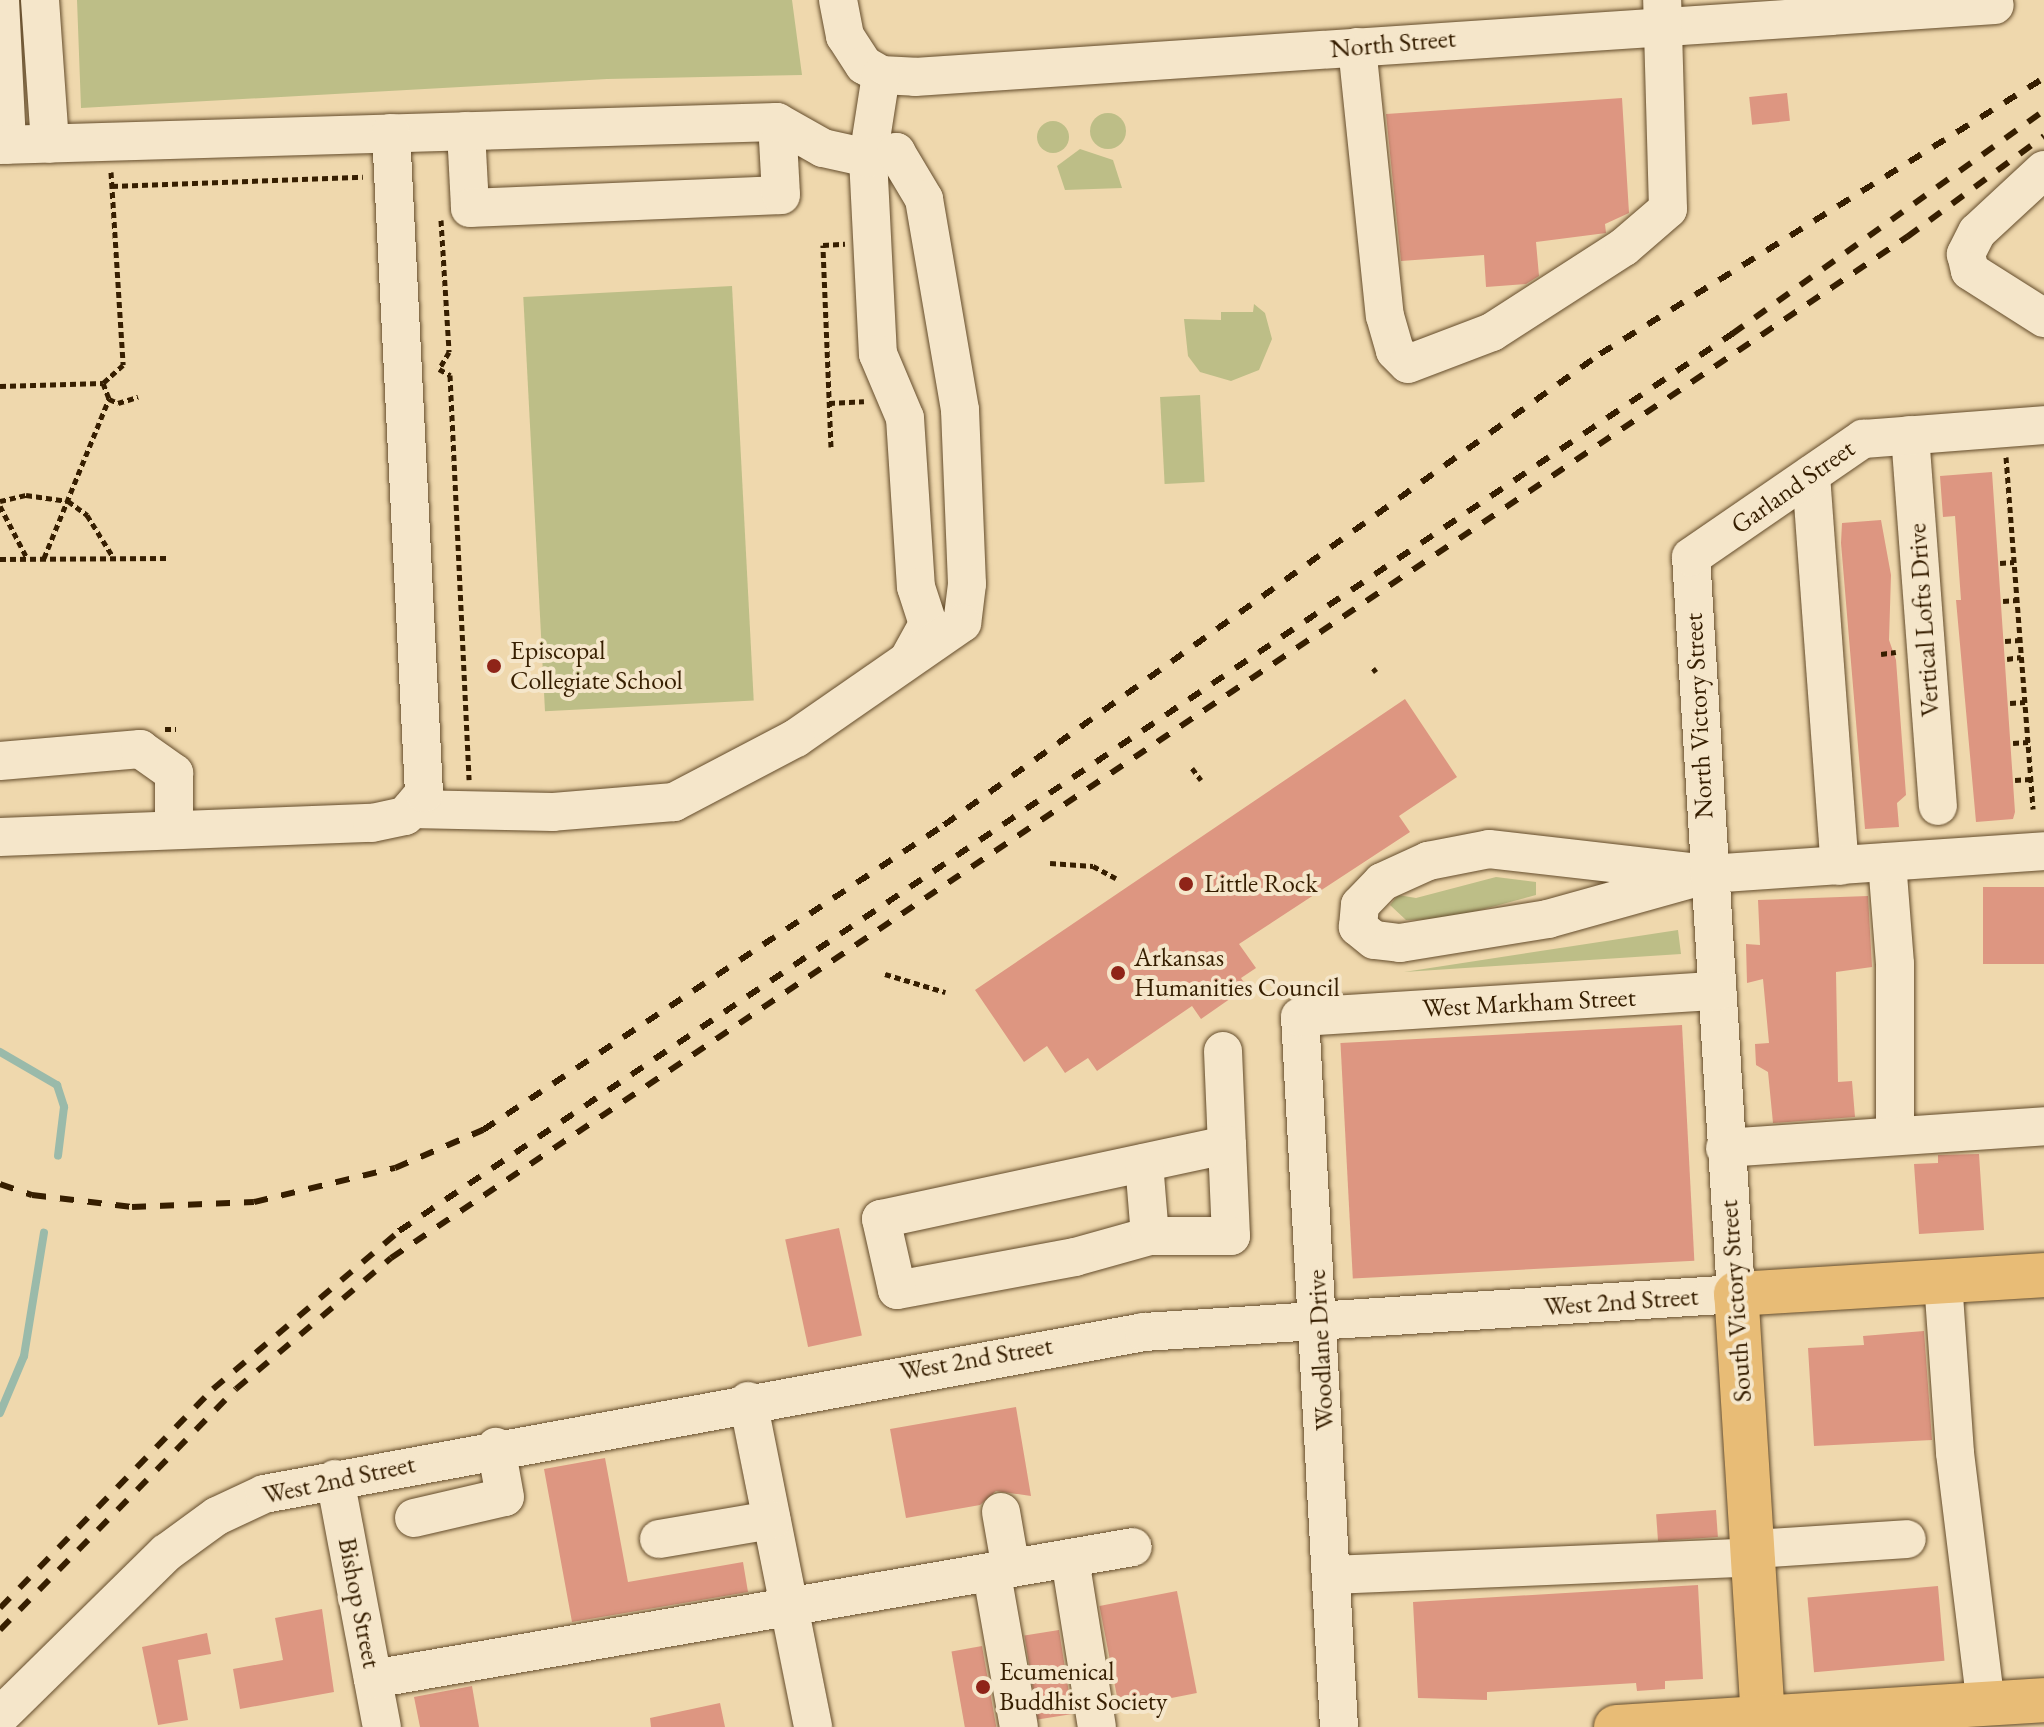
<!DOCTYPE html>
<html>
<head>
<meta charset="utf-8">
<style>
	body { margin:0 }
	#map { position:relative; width:2044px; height:1727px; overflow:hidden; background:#efd8ad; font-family:"EB Garamond",serif }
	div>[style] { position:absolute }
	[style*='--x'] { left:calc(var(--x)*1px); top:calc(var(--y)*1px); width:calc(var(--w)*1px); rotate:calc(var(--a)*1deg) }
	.green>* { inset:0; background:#bdbe87; transform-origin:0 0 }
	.round { border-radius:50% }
	.stream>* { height:8px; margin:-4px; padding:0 4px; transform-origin:4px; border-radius:4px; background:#9abaaa }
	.building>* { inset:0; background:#dd9681; transform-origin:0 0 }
	.path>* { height:5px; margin-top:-2.5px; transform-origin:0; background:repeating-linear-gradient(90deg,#361e00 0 6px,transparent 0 10px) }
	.roads { filter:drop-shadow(0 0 2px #644c2b) drop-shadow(0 0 2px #644c2b) }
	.minor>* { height:38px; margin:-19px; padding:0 19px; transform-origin:19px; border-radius:19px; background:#f5e6ca }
	.major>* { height:44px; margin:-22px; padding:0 22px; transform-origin:22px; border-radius:22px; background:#e8bc76 }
	.rail>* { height:6px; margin-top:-3px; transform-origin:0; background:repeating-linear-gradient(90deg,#361e00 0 14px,transparent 0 28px) }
	.dots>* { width:22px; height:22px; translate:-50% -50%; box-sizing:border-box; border:4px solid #f5e6ca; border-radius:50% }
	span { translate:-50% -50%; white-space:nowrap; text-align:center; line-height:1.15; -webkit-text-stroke:8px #f5e6ca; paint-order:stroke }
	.street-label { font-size:26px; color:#361e00 }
	.poi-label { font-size:26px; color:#361e00 }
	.left { translate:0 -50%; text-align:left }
</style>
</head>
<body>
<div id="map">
	<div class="green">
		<i style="clip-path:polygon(77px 0,792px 0,802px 75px,607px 79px,81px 108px)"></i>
		<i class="round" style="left:1090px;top:113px;width:36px;height:36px"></i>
		<i class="round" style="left:1037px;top:121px;width:32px;height:32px"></i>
		<i style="clip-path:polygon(1080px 149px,1113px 160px,1122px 188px,1065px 190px,1057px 166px)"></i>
		<i style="left:732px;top:286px;width:415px;height:209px;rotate:87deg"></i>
		<i style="clip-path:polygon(1254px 304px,1265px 313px,1272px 339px,1259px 370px,1231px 381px,1200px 372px,1188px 356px,1184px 319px,1221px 320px,1221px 312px,1253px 312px)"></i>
		<i style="left:1200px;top:395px;width:87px;height:40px;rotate:87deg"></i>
		<i style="clip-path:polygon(1496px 877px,1536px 882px,1536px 895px,1447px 919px,1406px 920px,1390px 905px,1398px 895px,1416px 898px)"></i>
		<i style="clip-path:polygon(1678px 930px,1681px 954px,1404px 972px)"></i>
	</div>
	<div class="stream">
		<i style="--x:0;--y:1052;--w:66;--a:30.1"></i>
		<i style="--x:57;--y:1085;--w:23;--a:72"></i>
		<i style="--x:64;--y:1107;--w:49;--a:97"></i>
		<i style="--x:0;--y:1413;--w:62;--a:-67.2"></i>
		<i style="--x:24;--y:1356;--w:125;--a:-80.8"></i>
	</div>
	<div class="building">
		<i style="left:1787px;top:93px;width:28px;height:38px;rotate:84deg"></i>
		<i style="clip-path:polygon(1622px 98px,1629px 213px,1605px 224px,1606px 233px,1536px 242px,1539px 276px,1526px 284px,1486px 287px,1484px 255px,1401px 261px,1386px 114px)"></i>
		<i style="clip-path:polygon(1992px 472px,2015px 812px,2013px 819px,1976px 822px,1956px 600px,1961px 600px,1955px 516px,1943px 517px,1940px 476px)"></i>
		<i style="clip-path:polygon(1881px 520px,1891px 575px,1889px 640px,1896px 660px,1906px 795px,1897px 803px,1899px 827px,1865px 829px,1841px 543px,1842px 523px)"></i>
		<i style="clip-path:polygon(1405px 699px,1457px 777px,1399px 816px,1410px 832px,1239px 944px,1256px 968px,1241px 978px,1247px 987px,1201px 1019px,1192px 1006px,1097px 1071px,1088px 1058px,1065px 1073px,1047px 1046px,1024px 1062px,975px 990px)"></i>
		<i style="left:2044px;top:887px;width:77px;height:61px;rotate:90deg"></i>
		<i style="clip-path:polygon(1868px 896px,1872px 967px,1836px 972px,1838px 1082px,1852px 1081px,1855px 1117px,1773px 1123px,1768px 1072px,1756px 1065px,1755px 1044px,1769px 1043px,1763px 979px,1747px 983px,1746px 944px,1760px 945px,1758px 900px)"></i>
		<i style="left:1682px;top:1025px;width:236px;height:342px;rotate:87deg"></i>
		<i style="clip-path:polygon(1979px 1154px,1984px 1230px,1919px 1234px,1914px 1164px,1938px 1163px,1938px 1155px)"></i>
		<i style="left:839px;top:1228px;width:110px;height:55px;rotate:78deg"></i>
		<i style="clip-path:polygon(1924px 1331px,1932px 1440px,1814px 1446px,1808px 1348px,1864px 1345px,1863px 1336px)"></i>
		<i style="clip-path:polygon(1016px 1407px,1031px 1496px,996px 1491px,980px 1505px,906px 1518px,890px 1429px)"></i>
		<i style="clip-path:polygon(605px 1458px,628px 1582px,743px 1562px,748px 1592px,572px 1622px,544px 1469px)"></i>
		<i style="left:1716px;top:1510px;width:27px;height:60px;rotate:86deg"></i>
		<i style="clip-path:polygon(1698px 1585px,1703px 1679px,1665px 1681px,1665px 1689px,1637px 1691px,1636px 1683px,1487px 1692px,1487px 1700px,1418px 1698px,1413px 1602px)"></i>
		<i style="left:1938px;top:1586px;width:75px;height:131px;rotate:85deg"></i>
		<i style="left:1177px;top:1591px;width:104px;height:79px;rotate:79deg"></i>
		<i style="clip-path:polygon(322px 1609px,334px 1692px,240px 1709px,233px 1669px,283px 1660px,275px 1618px)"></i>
		<i style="left:1059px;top:1630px;width:85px;height:35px;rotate:81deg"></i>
		<i style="clip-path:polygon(207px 1633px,211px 1654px,178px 1660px,188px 1720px,158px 1725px,142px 1647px)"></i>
		<i style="left:982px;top:1646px;width:82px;height:31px;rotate:80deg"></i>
		<i style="clip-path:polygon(472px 1686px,479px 1727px,420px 1727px,414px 1697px)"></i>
		<i style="clip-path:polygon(720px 1703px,725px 1727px,651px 1727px,650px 1718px)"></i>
	</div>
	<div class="path">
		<i style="--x:111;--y:172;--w:193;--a:86.4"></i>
		<i style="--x:123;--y:365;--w:27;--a:138"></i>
		<i style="--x:103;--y:383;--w:17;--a:69"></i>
		<i style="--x:109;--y:399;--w:10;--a:24"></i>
		<i style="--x:118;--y:403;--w:21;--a:-17"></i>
		<i style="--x:112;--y:186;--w:251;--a:-2.1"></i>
		<i style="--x:441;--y:220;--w:132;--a:86.5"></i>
		<i style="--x:449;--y:352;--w:20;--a:120"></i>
		<i style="--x:439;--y:369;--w:13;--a:29"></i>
		<i style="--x:450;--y:375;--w:405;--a:87.3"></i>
		<i style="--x:0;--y:386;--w:103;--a:-1.7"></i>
		<i style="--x:829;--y:403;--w:35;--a:-3"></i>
		<i style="--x:831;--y:447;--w:202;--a:-92.3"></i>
		<i style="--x:823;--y:245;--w:22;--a:-3"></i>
		<i style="--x:2006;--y:457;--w:353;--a:85.6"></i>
		<i style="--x:0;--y:501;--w:27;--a:-13"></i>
		<i style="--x:26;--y:495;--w:42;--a:8.1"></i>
		<i style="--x:68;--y:501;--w:24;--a:36"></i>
		<i style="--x:87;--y:515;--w:49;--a:58.2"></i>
		<i style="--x:0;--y:506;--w:59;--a:62.6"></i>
		<i style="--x:44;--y:558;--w:172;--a:-67.8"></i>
		<i style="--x:0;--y:559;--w:168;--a:-0.3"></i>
		<i style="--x:2000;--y:563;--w:14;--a:-4"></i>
		<i style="--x:2003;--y:601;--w:14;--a:-4"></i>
		<i style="--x:2005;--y:641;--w:15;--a:-4"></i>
		<i style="--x:1881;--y:654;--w:15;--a:-8"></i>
		<i style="--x:2007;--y:659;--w:14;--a:-8"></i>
		<i style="--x:1373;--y:668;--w:5;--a:53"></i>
		<i style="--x:2010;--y:703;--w:15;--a:-4"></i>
		<i style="--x:165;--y:729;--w:11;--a:0"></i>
		<i style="--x:2013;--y:743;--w:15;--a:-4"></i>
		<i style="--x:1192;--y:768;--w:15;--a:53"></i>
		<i style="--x:2015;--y:780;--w:15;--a:-4"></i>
		<i style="--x:1050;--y:863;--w:43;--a:4"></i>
		<i style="--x:1093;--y:866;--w:26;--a:28"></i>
		<i style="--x:885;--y:974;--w:63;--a:16.7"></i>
	</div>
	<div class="roads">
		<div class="minor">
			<i style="--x:0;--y:0;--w:145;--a:87.2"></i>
			<i style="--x:40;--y:0;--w:144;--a:86"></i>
			<i style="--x:838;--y:0;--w:37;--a:79"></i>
			<i style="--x:845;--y:36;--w:35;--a:57"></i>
			<i style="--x:864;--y:65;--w:20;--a:30"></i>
			<i style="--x:881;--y:75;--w:34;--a:3"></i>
			<i style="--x:915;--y:77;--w:1082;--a:-3.81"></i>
			<i style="--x:1357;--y:47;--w:270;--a:84.1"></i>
			<i style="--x:1385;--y:316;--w:36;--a:74"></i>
			<i style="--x:1395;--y:351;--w:18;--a:45"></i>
			<i style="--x:1408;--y:364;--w:90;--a:-20.9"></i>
			<i style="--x:1492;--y:332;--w:157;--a:-32.8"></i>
			<i style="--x:1624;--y:247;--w:58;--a:-40.8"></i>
			<i style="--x:1668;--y:209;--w:209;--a:-91.6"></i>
			<i style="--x:881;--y:75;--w:84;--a:98.9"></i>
			<i style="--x:868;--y:158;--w:196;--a:87.1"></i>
			<i style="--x:878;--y:354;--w:69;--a:67.1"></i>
			<i style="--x:905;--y:418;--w:169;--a:86.3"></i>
			<i style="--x:916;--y:587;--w:39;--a:72"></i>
			<i style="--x:928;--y:624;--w:39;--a:119"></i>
			<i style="--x:466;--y:131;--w:77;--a:87"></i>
			<i style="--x:470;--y:208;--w:311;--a:-2.4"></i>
			<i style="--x:781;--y:195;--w:73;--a:-93.1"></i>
			<i style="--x:0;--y:145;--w:777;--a:-1.7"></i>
			<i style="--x:777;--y:122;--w:53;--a:29.5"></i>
			<i style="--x:823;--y:148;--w:46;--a:12.5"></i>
			<i style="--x:868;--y:158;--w:29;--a:-12"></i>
			<i style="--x:896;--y:152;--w:55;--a:59.2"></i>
			<i style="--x:924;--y:199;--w:214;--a:80.3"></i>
			<i style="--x:960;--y:410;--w:174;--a:87.7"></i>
			<i style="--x:967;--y:584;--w:39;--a:97"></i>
			<i style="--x:962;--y:623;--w:202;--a:145.3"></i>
			<i style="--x:796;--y:738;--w:138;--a:152.3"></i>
			<i style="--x:674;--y:802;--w:121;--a:175.3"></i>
			<i style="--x:553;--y:812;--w:142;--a:-178.8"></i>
			<i style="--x:2044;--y:170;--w:91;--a:137.2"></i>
			<i style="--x:1977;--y:232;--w:25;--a:117"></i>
			<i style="--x:1966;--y:254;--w:17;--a:77"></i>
			<i style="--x:1970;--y:271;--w:88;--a:32.4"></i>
			<i style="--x:1910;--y:435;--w:372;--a:85.7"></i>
			<i style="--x:1811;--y:475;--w:392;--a:85.8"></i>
			<i style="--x:0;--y:761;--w:141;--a:-4.9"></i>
			<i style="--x:140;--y:749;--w:42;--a:35.2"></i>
			<i style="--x:174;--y:773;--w:56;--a:90"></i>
			<i style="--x:0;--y:837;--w:372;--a:-2.2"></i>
			<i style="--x:372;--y:823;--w:34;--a:-12"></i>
			<i style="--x:405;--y:816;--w:30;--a:-50"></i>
			<i style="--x:424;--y:793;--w:661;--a:-92.86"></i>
			<i style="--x:1887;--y:862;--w:102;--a:85.5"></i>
			<i style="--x:1895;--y:964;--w:172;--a:90"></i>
			<i style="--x:1709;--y:874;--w:167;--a:164.4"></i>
			<i style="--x:1548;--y:919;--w:150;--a:170.8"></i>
			<i style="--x:1400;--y:943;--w:26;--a:-173"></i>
			<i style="--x:1374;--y:940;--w:21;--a:-141"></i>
			<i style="--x:1358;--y:927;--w:22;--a:-85"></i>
			<i style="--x:1360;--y:905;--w:32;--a:-46"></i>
			<i style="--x:1382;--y:882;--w:51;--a:-24.5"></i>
			<i style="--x:1428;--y:861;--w:62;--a:-11.1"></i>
			<i style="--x:1489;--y:849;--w:221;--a:6.5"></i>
			<i style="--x:1709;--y:874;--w:336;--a:-3.9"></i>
			<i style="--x:1223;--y:1051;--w:94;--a:87.6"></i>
			<i style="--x:1227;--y:1145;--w:91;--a:87.5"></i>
			<i style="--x:1231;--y:1236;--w:81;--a:180"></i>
			<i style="--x:1150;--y:1236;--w:78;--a:164.4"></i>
			<i style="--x:1075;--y:1257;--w:181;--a:169.5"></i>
			<i style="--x:897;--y:1290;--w:73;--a:-102.7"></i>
			<i style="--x:881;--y:1219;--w:354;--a:-12.1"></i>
			<i style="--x:1725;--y:1148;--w:320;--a:-3.9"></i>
			<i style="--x:1144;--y:1163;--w:73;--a:85.3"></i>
			<i style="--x:1943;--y:1281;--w:172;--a:86"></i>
			<i style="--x:1955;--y:1453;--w:253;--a:83"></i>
			<i style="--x:748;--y:1401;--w:332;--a:78.7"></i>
			<i style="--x:335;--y:1479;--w:252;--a:79.3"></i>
			<i style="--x:1001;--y:1512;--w:47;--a:80.1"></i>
			<i style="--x:1009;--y:1558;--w:27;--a:126"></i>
			<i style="--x:993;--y:1580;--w:149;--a:80"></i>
			<i style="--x:414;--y:1518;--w:93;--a:-13"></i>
			<i style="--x:505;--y:1497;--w:51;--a:-100.2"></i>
			<i style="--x:659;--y:1539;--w:114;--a:-9.6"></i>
			<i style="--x:1754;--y:1549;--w:153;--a:-3.7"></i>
			<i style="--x:1070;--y:1559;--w:170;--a:80.9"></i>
			<i style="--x:1332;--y:1575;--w:423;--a:-2.4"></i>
			<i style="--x:373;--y:1679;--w:771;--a:-9.85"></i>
			<i style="--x:0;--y:1716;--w:233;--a:-44.5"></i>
			<i style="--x:166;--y:1553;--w:63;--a:-36"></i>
			<i style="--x:217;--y:1516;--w:52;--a:-25.1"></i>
			<i style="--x:264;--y:1494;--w:895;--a:-10.43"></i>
			<i style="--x:1144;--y:1332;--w:593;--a:-3.67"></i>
			<i style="--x:1736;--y:1294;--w:738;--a:-93.49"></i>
			<i style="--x:1691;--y:557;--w:209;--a:-34.5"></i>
			<i style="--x:1863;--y:439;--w:182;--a:-4.4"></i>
			<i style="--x:1339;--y:1727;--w:711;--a:-93.14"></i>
			<i style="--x:1300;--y:1017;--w:418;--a:-3.6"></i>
		</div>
		<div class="major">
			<i style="--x:1763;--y:1719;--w:426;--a:-93.6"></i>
			<i style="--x:1736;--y:1294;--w:309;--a:-3.5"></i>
			<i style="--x:1616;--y:1727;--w:429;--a:-3.6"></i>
		</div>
	</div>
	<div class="rail">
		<i style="--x:0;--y:1184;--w:34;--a:19"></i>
		<i style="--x:32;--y:1195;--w:101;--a:6.8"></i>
		<i style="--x:132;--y:1207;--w:122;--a:-2.3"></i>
		<i style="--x:254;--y:1202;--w:145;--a:-13.6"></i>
		<i style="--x:395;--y:1168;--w:96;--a:-23.4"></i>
		<i style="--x:483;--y:1130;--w:553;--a:-33.49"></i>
		<i style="--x:944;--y:825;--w:808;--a:-35.68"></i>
		<i style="--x:1600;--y:354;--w:523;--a:-31.87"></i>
		<i style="--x:0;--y:1608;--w:305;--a:-45.8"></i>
		<i style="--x:213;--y:1389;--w:244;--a:-40.3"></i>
		<i style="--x:399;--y:1231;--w:1607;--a:-33.94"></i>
		<i style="--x:1732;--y:334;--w:384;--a:-35.6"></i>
		<i style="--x:0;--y:1630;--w:337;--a:-45.6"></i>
		<i style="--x:236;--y:1389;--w:203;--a:-40.2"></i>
		<i style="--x:391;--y:1258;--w:1828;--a:-33.96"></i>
		<i style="--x:1907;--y:237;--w:170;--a:-36.4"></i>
	</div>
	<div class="dots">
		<i style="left:494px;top:666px;background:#8f2418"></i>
		<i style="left:1186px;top:884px;background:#8f2418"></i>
		<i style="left:1118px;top:973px;background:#8f2418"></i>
		<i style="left:983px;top:1687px;background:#8f2418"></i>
	</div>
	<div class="street-label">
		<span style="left:1393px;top:44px;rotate:-5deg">North Street</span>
		<span style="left:1793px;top:487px;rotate:-35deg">Garland Street</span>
		<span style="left:1924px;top:620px;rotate:-94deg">Vertical Lofts Drive</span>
		<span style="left:1699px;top:716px;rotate:-93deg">North Victory Street</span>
		<span style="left:1529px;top:1003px;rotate:-3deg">West Markham Street</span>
		<span style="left:1736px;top:1301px;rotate:-94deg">South Victory Street</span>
		<span style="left:1621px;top:1302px;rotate:-4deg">West 2nd Street</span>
		<span style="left:1321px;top:1350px;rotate:-93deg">Woodlane Drive</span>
		<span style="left:976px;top:1359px;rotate:-10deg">West 2nd Street</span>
		<span style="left:339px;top:1480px;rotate:-12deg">West 2nd Street</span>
		<span style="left:359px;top:1603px;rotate:79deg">Bishop Street</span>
	</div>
	<div class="poi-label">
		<span class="left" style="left:510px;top:666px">Episcopal<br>Collegiate School</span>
		<span class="left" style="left:1204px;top:884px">Little Rock</span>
		<span class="left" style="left:1134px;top:973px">Arkansas<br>Humanities Council</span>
		<span class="left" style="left:999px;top:1687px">Ecumenical<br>Buddhist Society</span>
	</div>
</div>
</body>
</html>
